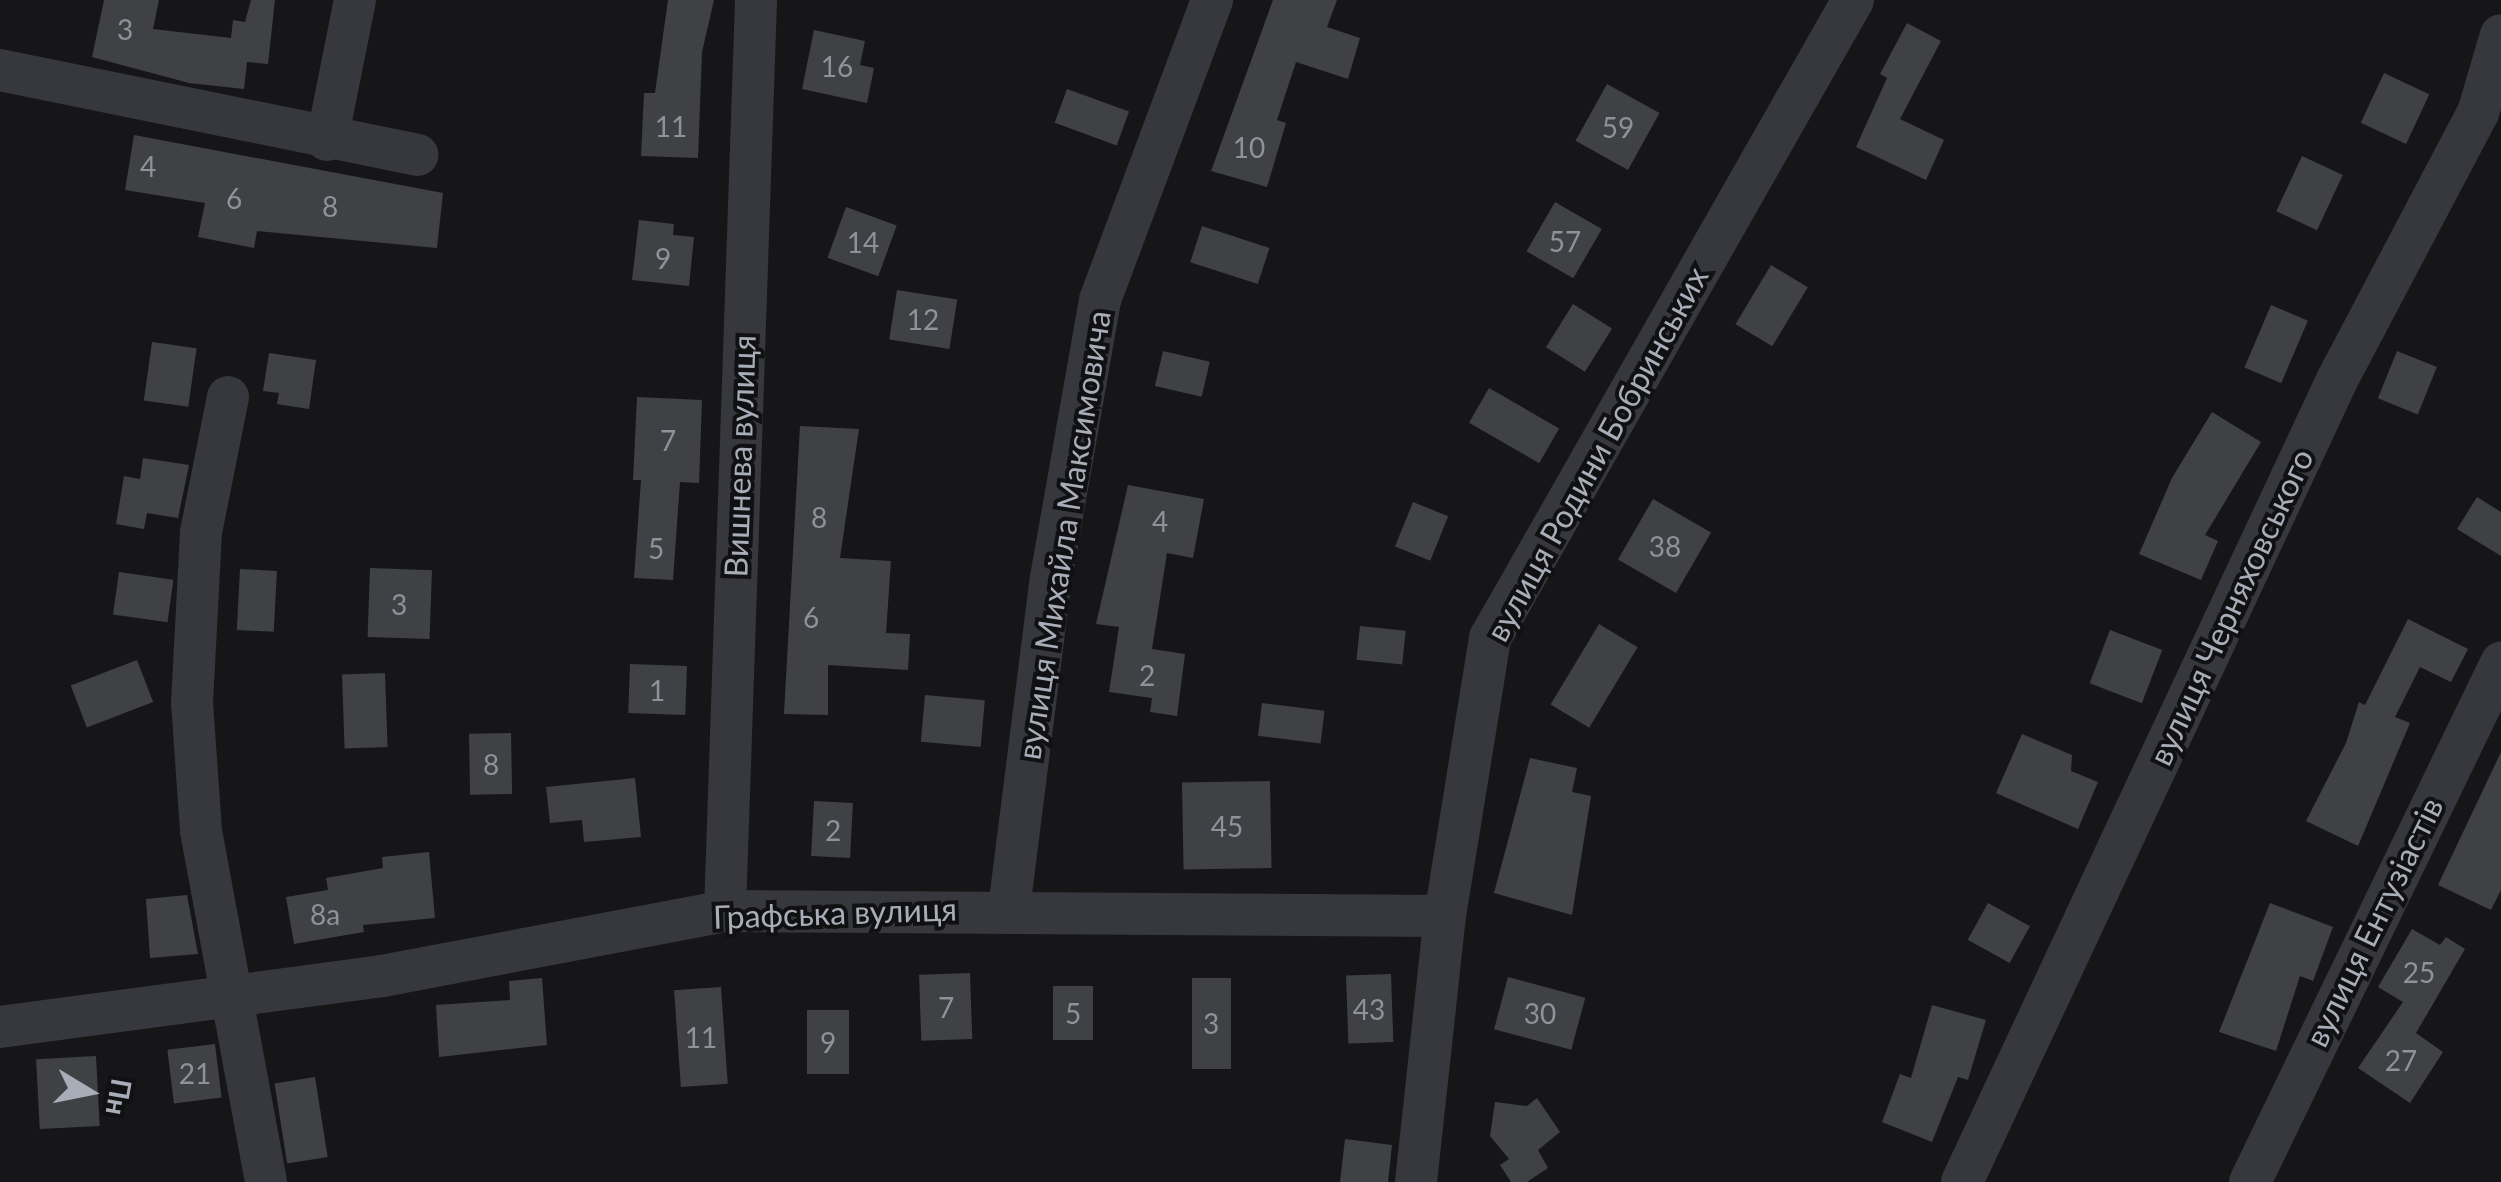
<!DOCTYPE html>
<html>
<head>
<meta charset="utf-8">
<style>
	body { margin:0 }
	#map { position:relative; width:2501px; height:1182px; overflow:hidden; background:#161618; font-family:Lato,sans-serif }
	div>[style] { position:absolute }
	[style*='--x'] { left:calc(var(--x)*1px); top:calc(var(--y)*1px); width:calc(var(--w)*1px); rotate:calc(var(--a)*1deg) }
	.building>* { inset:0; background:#404145; transform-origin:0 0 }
	.minor>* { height:42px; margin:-21px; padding:0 21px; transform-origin:21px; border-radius:21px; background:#37383d }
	span { translate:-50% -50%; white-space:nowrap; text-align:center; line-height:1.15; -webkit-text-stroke:8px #111113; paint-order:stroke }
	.number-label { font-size:28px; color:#8e929b }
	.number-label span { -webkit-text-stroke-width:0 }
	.street-label { font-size:32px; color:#a8adb8 }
	.north { position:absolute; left:40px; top:1042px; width:100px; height:100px; -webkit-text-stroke:8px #111113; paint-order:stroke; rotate:100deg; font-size:28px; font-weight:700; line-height:40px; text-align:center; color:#a8adb8 }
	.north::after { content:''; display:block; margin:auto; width:35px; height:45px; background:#a8adb8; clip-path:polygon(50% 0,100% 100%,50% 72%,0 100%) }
</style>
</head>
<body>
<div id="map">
	<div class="building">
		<i style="clip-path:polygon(104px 0,159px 0,153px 29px,231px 38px,233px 20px,245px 22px,251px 0,275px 0,268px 64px,247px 62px,244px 89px,189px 83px,92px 57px)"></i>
		<i style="clip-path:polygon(668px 0,714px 0,702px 52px,698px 158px,641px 156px,644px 93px,655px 93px)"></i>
		<i style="clip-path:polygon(1273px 0,1337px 0,1327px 27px,1360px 38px,1348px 79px,1296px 62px,1277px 120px,1286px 123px,1267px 187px,1211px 171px)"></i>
		<i style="clip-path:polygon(1907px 23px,1941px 41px,1900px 119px,1944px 140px,1926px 180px,1856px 147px,1887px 78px,1880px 74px)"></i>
		<i style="clip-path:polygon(814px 30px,865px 41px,860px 65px,874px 68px,867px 103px,802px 89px)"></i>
		<i style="left:2384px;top:73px;width:50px;height:55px;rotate:25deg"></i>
		<i style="left:1607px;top:84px;width:60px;height:65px;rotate:29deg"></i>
		<i style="left:1067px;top:89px;width:66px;height:36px;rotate:20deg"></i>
		<i style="clip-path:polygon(134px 135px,443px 193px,437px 248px,257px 231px,254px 248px,198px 237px,205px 203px,125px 190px)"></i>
		<i style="left:2302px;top:156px;width:45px;height:61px;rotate:25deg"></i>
		<i style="left:1555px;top:202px;width:54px;height:57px;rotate:30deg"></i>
		<i style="left:846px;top:207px;width:54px;height:54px;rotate:20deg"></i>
		<i style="clip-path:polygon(639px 220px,674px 224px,673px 235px,694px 237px,689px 286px,632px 280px)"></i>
		<i style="left:1202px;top:226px;width:71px;height:38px;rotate:18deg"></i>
		<i style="left:1771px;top:265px;width:43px;height:69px;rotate:31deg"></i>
		<i style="left:897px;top:290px;width:61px;height:50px;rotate:9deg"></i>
		<i style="left:1573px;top:304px;width:46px;height:51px;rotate:32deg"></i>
		<i style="left:2271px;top:305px;width:40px;height:68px;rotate:23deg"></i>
		<i style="left:152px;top:342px;width:45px;height:59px;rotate:8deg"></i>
		<i style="left:1163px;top:351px;width:48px;height:36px;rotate:13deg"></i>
		<i style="left:2397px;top:351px;width:43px;height:51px;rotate:22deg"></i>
		<i style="clip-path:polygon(269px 353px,316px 360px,309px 409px,277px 404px,279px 393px,263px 391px)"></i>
		<i style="left:1489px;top:388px;width:81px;height:40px;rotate:30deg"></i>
		<i style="clip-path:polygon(637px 397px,702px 400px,699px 483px,680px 482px,673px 580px,634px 578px,641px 480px,633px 480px)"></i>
		<i style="clip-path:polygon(2212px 412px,2261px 442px,2205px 535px,2218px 541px,2201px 580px,2139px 554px,2172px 478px)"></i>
		<i style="clip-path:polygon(800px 426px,859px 429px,840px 558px,891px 561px,886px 633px,910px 634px,908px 670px,828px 665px,828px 715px,784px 714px)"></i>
		<i style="clip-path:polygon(143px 458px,189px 465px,178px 518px,147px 513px,144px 529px,116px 524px,124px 476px,140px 479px)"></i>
		<i style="clip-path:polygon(1128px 485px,1204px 499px,1193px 558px,1167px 553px,1152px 649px,1185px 654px,1177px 716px,1150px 712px,1152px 698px,1109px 692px,1119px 627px,1096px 624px)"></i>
		<i style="clip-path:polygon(2477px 497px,2501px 512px,2501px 556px,2457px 529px)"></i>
		<i style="left:1653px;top:499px;width:67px;height:70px;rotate:30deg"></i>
		<i style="left:1413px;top:502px;width:38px;height:48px;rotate:22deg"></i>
		<i style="left:370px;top:568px;width:62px;height:69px;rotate:2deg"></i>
		<i style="left:240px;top:569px;width:37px;height:61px;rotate:3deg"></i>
		<i style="left:119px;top:572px;width:55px;height:43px;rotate:8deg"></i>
		<i style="clip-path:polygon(2408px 619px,2468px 649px,2451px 682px,2420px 667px,2395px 717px,2410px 723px,2358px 846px,2306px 821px,2346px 743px,2359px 702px,2365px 705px)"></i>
		<i style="left:1599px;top:624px;width:45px;height:94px;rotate:31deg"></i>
		<i style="left:1360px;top:626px;width:46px;height:34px;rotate:6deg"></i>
		<i style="left:2110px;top:630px;width:56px;height:57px;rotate:21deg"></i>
		<i style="left:137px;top:660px;width:45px;height:71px;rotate:69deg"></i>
		<i style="left:630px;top:664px;width:57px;height:49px;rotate:2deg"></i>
		<i style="left:385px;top:673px;width:74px;height:43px;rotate:88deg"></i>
		<i style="left:925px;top:695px;width:60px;height:47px;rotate:5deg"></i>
		<i style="left:1262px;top:703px;width:63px;height:33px;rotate:7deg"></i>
		<i style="left:511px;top:733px;width:61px;height:42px;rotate:89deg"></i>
		<i style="clip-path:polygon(2022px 734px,2072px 755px,2071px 771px,2098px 782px,2078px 829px,1996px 793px)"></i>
		<i style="clip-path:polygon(2501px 752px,2501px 890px,2491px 910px,2438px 885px)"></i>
		<i style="clip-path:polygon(1530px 758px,1577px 768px,1572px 792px,1591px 796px,1572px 915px,1494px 893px)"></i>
		<i style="clip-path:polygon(635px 778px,641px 837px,584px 842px,582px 820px,550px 823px,546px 787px)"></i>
		<i style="left:1270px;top:781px;width:87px;height:88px;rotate:89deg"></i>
		<i style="left:814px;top:801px;width:39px;height:55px;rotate:3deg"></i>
		<i style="clip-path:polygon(429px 852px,435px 918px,363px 925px,364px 932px,294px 944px,286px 897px,328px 890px,326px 878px,383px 868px,382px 857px)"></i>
		<i style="clip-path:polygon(187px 895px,198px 954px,150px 958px,146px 899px)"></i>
		<i style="left:1988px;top:903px;width:48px;height:42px;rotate:29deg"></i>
		<i style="clip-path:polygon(2270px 903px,2333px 927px,2313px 981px,2300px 976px,2276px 1051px,2219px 1032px)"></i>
		<i style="clip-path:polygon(2412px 929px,2440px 945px,2446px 937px,2465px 949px,2416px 1033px,2443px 1052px,2410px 1103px,2358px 1068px,2403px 1002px,2378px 987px)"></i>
		<i style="left:970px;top:973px;width:66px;height:51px;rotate:88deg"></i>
		<i style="left:1391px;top:974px;width:68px;height:45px;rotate:88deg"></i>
		<i style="left:1508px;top:977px;width:80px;height:54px;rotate:15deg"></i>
		<i style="clip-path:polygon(542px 978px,547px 1045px,439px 1057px,436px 1005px,510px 1000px,509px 981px)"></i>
		<i style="left:1192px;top:978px;width:39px;height:91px"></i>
		<i style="left:1053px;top:986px;width:40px;height:54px"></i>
		<i style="left:721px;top:987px;width:97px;height:47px;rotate:86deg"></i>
		<i style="clip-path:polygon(1932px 1005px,1986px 1020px,1968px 1080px,1958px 1077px,1932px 1142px,1882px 1122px,1900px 1074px,1911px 1078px)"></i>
		<i style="left:807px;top:1010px;width:42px;height:64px"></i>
		<i style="left:215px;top:1044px;width:54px;height:48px;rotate:83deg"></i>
		<i style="left:96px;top:1056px;width:70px;height:60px;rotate:87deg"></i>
		<i style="left:315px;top:1077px;width:81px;height:41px;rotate:81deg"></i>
		<i style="clip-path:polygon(1537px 1098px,1560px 1132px,1538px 1150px,1548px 1168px,1527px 1182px,1511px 1182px,1500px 1165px,1509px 1159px,1490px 1136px,1495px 1102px,1527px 1106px)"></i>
		<i style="clip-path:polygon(1345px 1139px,1392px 1145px,1388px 1182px,1340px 1182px)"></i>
	</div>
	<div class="minor">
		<i style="--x:0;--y:70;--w:426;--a:11.5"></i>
		<i style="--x:327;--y:140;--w:143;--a:-78.7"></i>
		<i style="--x:228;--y:397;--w:138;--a:101.3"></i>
		<i style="--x:201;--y:532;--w:170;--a:93"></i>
		<i style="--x:192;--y:702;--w:129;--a:86"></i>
		<i style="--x:201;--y:831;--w:357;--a:79.5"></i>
		<i style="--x:1009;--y:909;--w:334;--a:-82.8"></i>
		<i style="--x:1051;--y:578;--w:282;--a:-80"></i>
		<i style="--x:1100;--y:300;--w:320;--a:-69.5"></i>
		<i style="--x:725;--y:911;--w:912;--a:-88.05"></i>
		<i style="--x:0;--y:1027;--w:385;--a:-7.6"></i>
		<i style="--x:382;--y:976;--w:349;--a:-10.7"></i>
		<i style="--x:725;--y:911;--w:720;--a:0.4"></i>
		<i style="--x:1416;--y:1182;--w:268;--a:-83.8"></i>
		<i style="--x:1445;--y:916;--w:282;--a:-80.8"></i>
		<i style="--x:1490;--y:638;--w:734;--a:-60.36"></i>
		<i style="--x:1962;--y:1182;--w:885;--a:-64.94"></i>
		<i style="--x:2337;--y:380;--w:302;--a:-62.2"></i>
		<i style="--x:2478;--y:113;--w:81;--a:-73.6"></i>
		<i style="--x:2250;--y:1182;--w:577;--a:-64.19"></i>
	</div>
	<div class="number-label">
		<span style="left:125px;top:29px">3</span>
		<span style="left:837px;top:66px">16</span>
		<span style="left:671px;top:126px">11</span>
		<span style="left:1618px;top:127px">59</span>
		<span style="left:1249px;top:147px">10</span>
		<span style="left:148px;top:166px">4</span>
		<span style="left:234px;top:198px">6</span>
		<span style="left:330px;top:206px">8</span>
		<span style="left:1565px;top:241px">57</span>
		<span style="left:863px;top:242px">14</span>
		<span style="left:663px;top:258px">9</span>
		<span style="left:923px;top:319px">12</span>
		<span style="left:668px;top:440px">7</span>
		<span style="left:819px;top:517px">8</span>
		<span style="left:1160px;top:521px">4</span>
		<span style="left:1665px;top:546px">38</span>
		<span style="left:656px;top:548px">5</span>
		<span style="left:399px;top:604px">3</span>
		<span style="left:811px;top:617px">6</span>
		<span style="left:1147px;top:675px">2</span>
		<span style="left:657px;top:690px">1</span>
		<span style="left:491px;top:764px">8</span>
		<span style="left:1227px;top:826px">45</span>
		<span style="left:833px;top:830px">2</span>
		<span style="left:325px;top:914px">8а</span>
		<span style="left:2419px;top:972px">25</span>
		<span style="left:946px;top:1007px">7</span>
		<span style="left:1369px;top:1009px">43</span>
		<span style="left:1073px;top:1013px">5</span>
		<span style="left:1540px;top:1013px">30</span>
		<span style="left:1211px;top:1023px">3</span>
		<span style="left:701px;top:1037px">11</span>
		<span style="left:828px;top:1042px">9</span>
		<span style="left:2401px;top:1060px">27</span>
		<span style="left:195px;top:1073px">21</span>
	</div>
	<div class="street-label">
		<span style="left:1597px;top:454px;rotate:-61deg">вулиця Родини Бобринських</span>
		<span style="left:740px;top:456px;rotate:-88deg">Вишнева вулиця</span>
		<span style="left:1064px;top:535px;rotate:-81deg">вулиця Михайла Максимовича</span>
		<span style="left:2231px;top:607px;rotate:-65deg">вулиця Черняховського</span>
		<span style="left:835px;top:913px;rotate:-2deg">Графська вулиця</span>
		<span style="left:2374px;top:922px;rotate:-64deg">вулиця Ентузіастів</span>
	</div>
	<div class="north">Пн</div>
</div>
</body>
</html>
